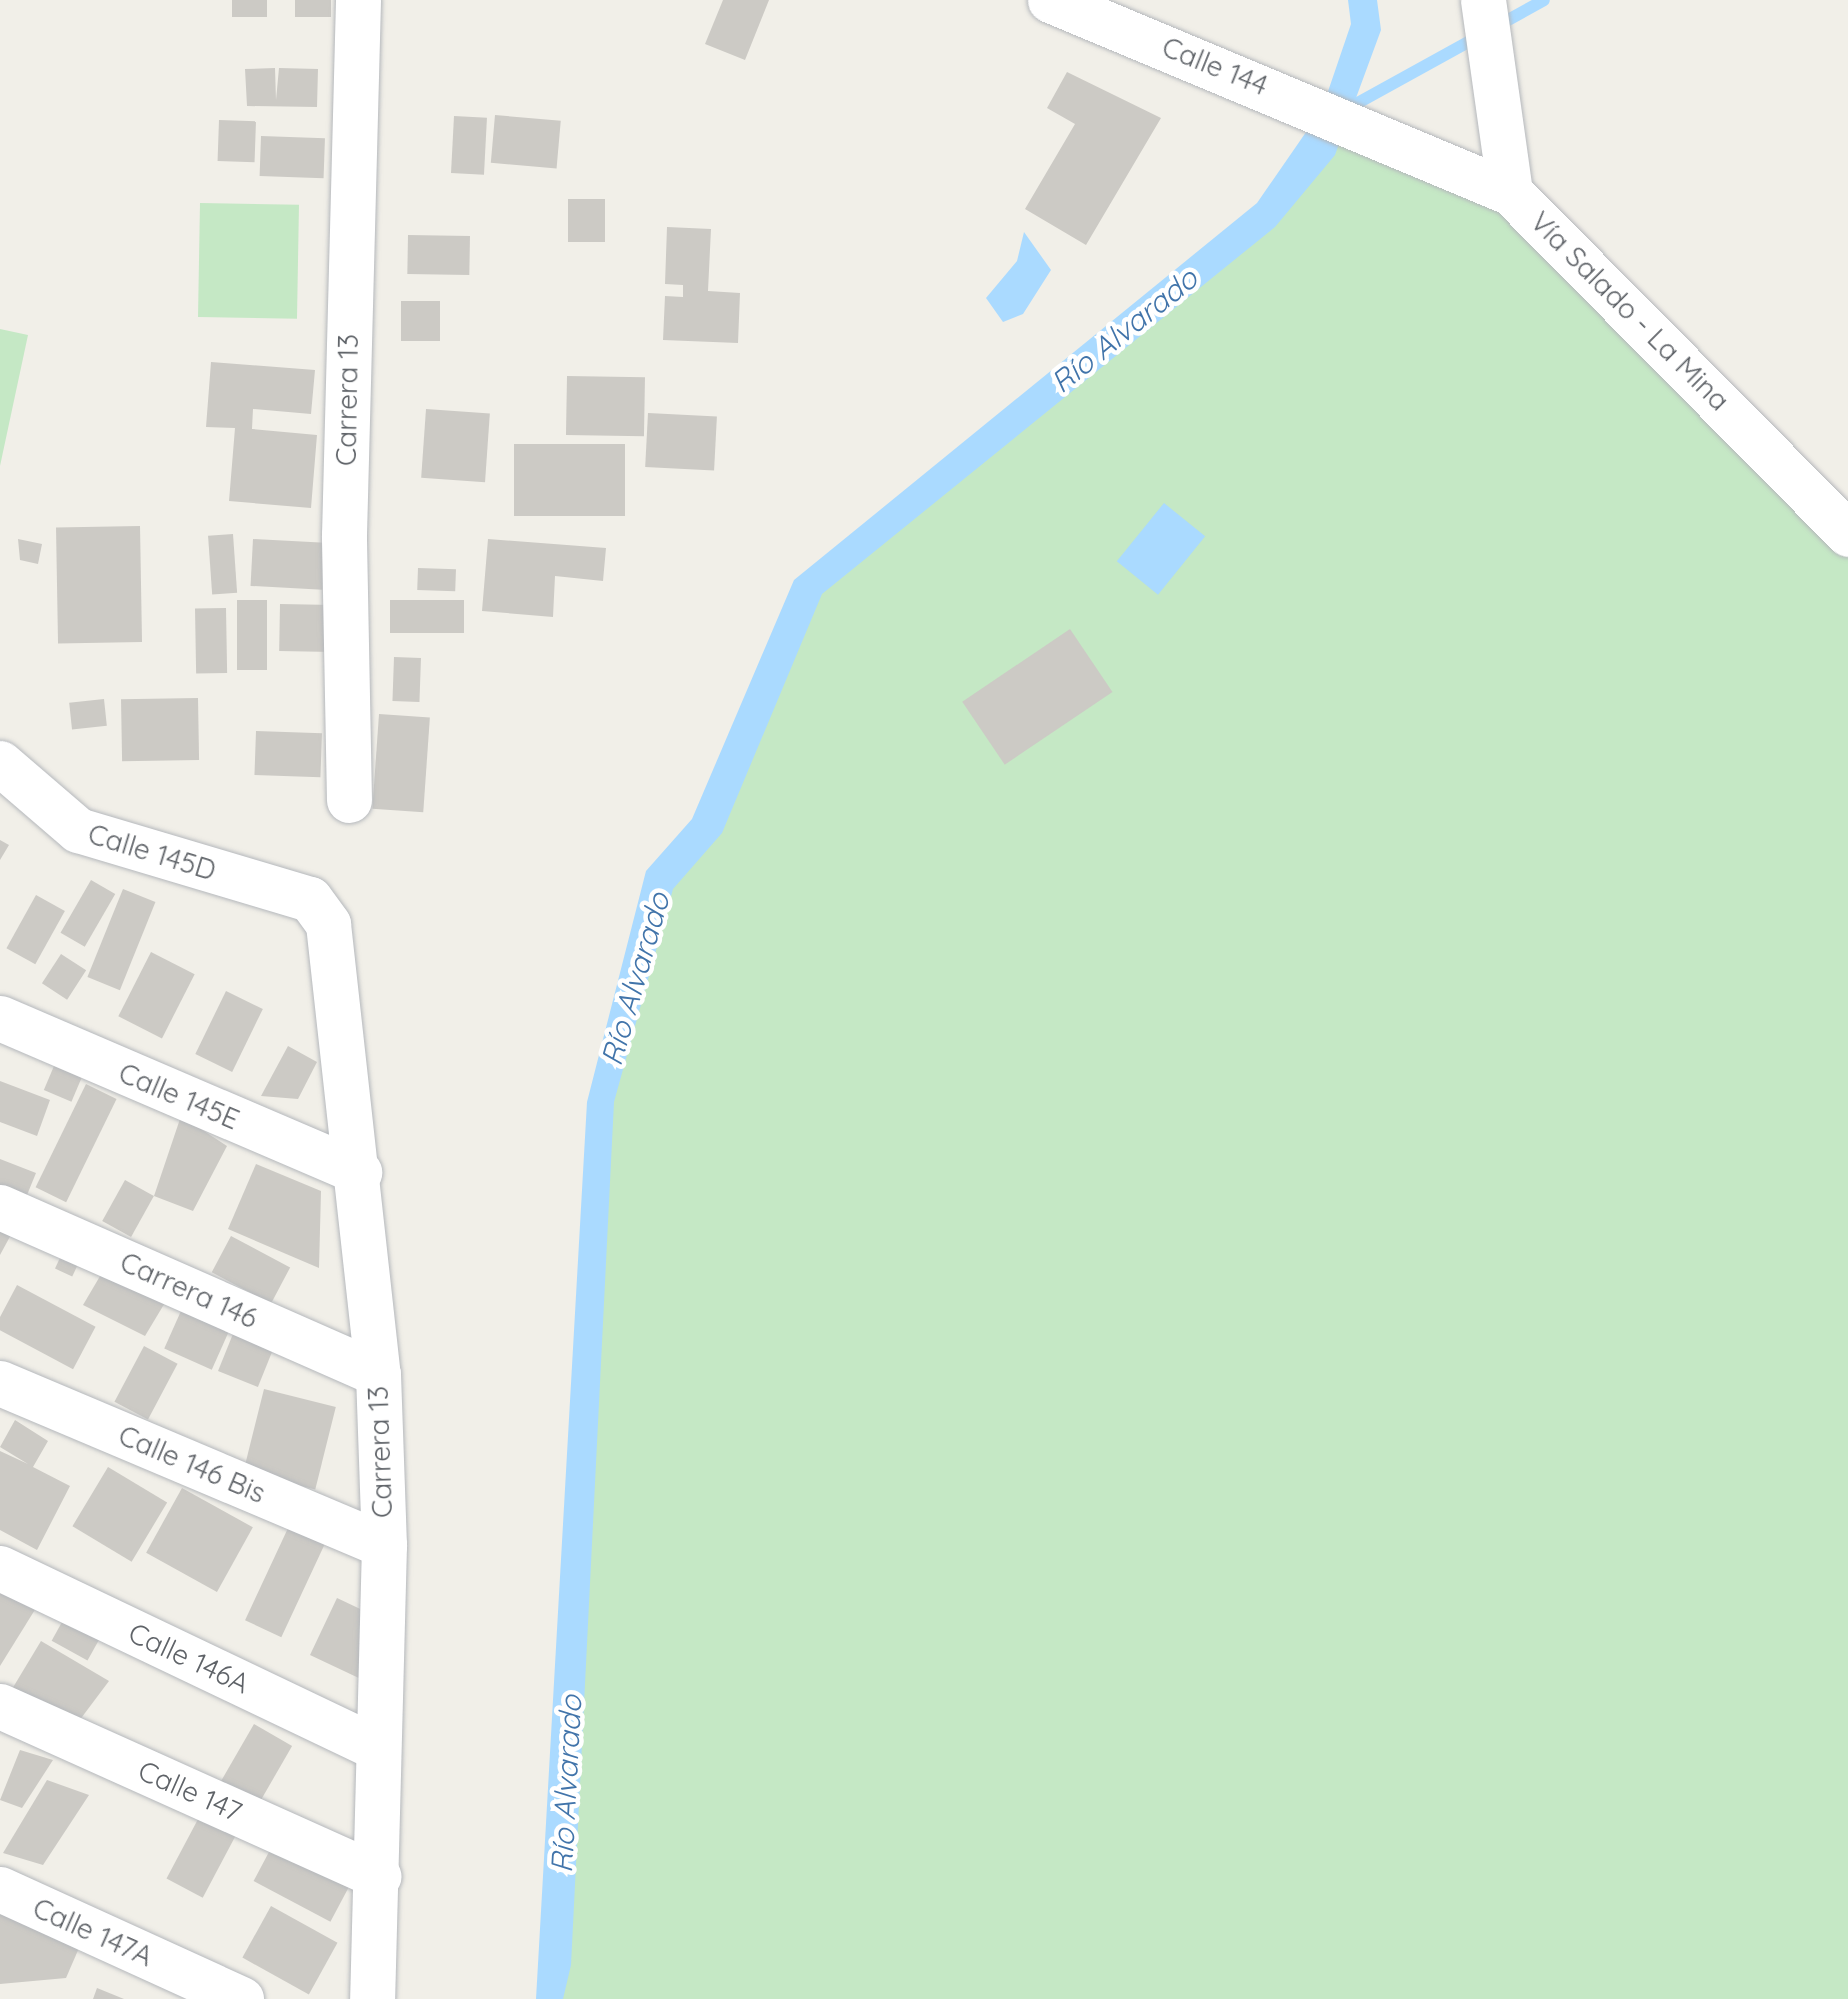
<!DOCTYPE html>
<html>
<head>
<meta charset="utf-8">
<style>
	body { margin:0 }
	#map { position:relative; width:1848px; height:1999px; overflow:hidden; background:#f1efe8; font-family:Quicksand,sans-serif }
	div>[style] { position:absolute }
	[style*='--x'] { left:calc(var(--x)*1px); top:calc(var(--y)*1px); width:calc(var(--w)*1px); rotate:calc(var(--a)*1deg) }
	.green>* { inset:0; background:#c5e8c5; transform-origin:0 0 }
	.water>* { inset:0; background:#aadaff; transform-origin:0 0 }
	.stream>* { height:12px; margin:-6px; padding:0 6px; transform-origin:6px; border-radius:6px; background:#aadaff }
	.building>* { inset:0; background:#cccac5; transform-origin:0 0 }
	.roads { filter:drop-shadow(0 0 2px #b5b8bc) drop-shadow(0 0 2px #b5b8bc) }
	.street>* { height:45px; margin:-22.5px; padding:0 22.5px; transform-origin:22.5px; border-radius:22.5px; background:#fff }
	span { translate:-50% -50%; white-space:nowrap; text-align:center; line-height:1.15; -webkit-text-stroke:9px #fff; paint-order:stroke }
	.street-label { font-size:28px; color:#5f6368 }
	.water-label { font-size:30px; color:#4174aa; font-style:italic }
</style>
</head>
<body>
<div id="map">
	<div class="green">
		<i style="clip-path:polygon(1337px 115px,1506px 193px,1848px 549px,1848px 1999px,549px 1999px,601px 1102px,659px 883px,692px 850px,809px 585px,1267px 214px)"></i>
		<i style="left:200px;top:203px;width:99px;height:114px;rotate:1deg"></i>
		<i style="clip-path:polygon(0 329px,28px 335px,0 466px)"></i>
	</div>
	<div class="water">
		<i style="clip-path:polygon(1348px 0,1377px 0,1381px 30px,1335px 155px,1275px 227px,822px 594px,722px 833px,673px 889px,614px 1102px,571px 1965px,563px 1999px,536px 1999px,587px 1102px,646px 871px,692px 819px,794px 580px,1257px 203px,1322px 109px,1351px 24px)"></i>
		<i style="clip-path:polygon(1024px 232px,1051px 270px,1023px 314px,1003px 322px,986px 298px,1017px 261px)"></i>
		<i style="left:1164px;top:503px;width:53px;height:75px;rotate:39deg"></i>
	</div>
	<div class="stream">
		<i style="--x:1345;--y:110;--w:227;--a:-28.9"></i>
	</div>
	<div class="building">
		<i style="left:232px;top:0;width:35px;height:17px"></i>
		<i style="left:295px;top:0;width:36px;height:17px"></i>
		<i style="clip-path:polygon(723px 0,769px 0,745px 60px,705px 44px)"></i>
		<i style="clip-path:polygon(275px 68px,276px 100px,279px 68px,318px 69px,317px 107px,247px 106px,245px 69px)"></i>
		<i style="clip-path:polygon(1067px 72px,1161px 118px,1086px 245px,1025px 209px,1075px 124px,1047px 108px)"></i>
		<i style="left:495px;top:115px;width:66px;height:48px;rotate:5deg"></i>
		<i style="left:454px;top:116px;width:33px;height:57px;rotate:3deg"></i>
		<i style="left:219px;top:120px;width:37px;height:41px;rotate:2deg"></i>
		<i style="left:261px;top:136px;width:64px;height:40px;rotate:2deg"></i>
		<i style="left:568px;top:199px;width:37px;height:43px"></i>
		<i style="clip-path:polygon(667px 227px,711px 229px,708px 291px,740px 293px,738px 343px,663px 340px,665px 296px,683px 297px,683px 285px,665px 284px)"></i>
		<i style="left:408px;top:235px;width:62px;height:39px;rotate:1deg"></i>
		<i style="left:401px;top:301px;width:39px;height:40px"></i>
		<i style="clip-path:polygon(211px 362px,315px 370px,311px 414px,253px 409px,252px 429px,317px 435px,311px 508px,229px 501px,235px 428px,206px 427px)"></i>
		<i style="left:567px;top:376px;width:78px;height:59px;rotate:1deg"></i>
		<i style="left:426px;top:409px;width:64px;height:69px;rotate:4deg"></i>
		<i style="left:648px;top:413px;width:69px;height:54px;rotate:3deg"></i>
		<i style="left:514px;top:444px;width:111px;height:72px"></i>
		<i style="left:140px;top:526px;width:116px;height:84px;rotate:89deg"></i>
		<i style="left:233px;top:534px;width:59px;height:25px;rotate:86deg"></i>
		<i style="clip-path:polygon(18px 539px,42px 544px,38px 564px,20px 560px)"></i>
		<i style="left:253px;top:539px;width:72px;height:47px;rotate:3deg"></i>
		<i style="clip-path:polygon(488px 539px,606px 548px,603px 581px,555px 576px,553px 617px,482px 611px)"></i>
		<i style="left:418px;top:568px;width:38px;height:22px;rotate:2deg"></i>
		<i style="left:237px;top:600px;width:30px;height:70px"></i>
		<i style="left:390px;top:600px;width:74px;height:33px"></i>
		<i style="left:280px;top:604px;width:54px;height:47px;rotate:1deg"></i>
		<i style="left:226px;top:608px;width:65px;height:31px;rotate:89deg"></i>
		<i style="left:1070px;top:629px;width:76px;height:130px;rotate:56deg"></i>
		<i style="left:394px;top:657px;width:27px;height:44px;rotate:2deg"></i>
		<i style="left:198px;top:698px;width:62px;height:77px;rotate:89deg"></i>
		<i style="left:104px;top:699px;width:27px;height:35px;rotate:84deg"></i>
		<i style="left:379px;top:714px;width:51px;height:95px;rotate:4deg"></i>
		<i style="left:256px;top:731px;width:66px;height:44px;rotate:2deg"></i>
		<i style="clip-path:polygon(0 840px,9px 845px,0 860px)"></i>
		<i style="left:91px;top:880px;width:28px;height:61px;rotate:30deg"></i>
		<i style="left:123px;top:889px;width:35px;height:95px;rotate:22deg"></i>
		<i style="left:36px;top:895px;width:33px;height:61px;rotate:29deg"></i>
		<i style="left:151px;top:952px;width:49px;height:72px;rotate:27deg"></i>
		<i style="left:61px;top:954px;width:30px;height:35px;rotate:33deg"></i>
		<i style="left:226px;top:991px;width:41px;height:70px;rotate:26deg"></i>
		<i style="clip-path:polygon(288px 1046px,317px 1062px,298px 1099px,261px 1096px)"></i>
		<i style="left:54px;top:1066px;width:30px;height:26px;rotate:23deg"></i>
		<i style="clip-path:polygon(0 1081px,50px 1100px,37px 1136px,0 1122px)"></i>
		<i style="left:86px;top:1084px;width:34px;height:115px;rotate:26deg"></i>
		<i style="clip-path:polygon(181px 1116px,227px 1146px,193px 1211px,154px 1196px)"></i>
		<i style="clip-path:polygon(0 1159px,36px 1173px,20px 1212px,0 1203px)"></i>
		<i style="clip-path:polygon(256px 1164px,321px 1191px,319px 1268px,228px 1229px)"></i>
		<i style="left:125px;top:1180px;width:33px;height:47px;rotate:29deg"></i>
		<i style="clip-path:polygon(0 1225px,13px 1231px,0 1255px)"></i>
		<i style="left:231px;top:1236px;width:67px;height:41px;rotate:28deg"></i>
		<i style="left:66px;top:1245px;width:19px;height:26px;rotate:25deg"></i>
		<i style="clip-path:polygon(106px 1266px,172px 1291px,145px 1336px,83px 1305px)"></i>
		<i style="left:17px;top:1285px;width:89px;height:48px;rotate:28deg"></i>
		<i style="left:185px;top:1302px;width:52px;height:51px;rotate:24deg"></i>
		<i style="left:239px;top:1319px;width:43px;height:56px;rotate:22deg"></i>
		<i style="left:144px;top:1346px;width:38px;height:63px;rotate:28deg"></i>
		<i style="left:264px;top:1389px;width:74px;height:85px;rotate:14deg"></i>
		<i style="clip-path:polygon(15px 1420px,48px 1441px,33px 1467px,70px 1486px,37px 1550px,0 1530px,0 1451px,28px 1464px,0 1447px)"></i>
		<i style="left:108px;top:1467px;width:69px;height:69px;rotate:31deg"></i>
		<i style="left:182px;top:1488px;width:81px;height:74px;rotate:29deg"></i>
		<i style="left:289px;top:1526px;width:40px;height:104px;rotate:25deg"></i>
		<i style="clip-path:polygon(0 1577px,41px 1600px,0 1666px)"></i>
		<i style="clip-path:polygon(337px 1598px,373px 1615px,363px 1680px,310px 1655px)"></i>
		<i style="left:72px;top:1604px;width:41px;height:42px;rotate:29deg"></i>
		<i style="clip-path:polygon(41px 1641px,109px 1681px,70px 1733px,3px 1704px)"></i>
		<i style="left:254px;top:1724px;width:44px;height:67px;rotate:30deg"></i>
		<i style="clip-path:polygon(20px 1750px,53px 1760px,22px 1808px,0 1800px)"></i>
		<i style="clip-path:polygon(47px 1780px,89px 1795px,43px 1865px,3px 1853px)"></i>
		<i style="left:205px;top:1806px;width:41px;height:82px;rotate:28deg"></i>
		<i style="left:278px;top:1835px;width:87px;height:52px;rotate:28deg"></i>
		<i style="clip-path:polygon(0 1902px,79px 1948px,66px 1978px,0 1984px)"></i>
		<i style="left:271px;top:1906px;width:76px;height:59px;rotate:29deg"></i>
		<i style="clip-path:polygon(97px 1988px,124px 1999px,93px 1999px)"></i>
	</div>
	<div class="roads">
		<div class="street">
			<i style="--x:1050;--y:0;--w:498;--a:22.7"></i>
			<i style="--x:1510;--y:192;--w:481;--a:45.3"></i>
			<i style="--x:1483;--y:0;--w:194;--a:82"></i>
			<i style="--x:0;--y:763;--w:103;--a:40.7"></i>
			<i style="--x:78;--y:830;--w:242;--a:16.6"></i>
			<i style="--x:310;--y:899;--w:31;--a:54"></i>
			<i style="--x:328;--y:924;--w:453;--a:83.7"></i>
			<i style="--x:378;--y:1374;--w:171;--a:88"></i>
			<i style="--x:384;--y:1545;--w:454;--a:91.5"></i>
			<i style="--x:349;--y:800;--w:265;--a:-91.1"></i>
			<i style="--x:344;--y:535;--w:535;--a:-88.5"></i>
			<i style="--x:0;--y:1018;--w:391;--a:23.2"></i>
			<i style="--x:0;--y:1207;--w:413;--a:23.8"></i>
			<i style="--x:0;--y:1383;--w:417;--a:22.9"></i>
			<i style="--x:0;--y:1568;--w:418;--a:25.5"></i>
			<i style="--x:0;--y:1706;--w:415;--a:24.2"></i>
			<i style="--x:0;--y:1889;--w:265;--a:24.5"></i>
		</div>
	</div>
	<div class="street-label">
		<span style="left:1215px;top:66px;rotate:22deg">Calle 144</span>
		<span style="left:1630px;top:311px;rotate:45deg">Vía Salado - La Mina</span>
		<span style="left:347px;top:400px;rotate:-89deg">Carrera 13</span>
		<span style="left:152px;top:852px;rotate:17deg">Calle 145D</span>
		<span style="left:179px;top:1096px;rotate:23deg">Calle 145E</span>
		<span style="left:189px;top:1290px;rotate:24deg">Carrera 146</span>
		<span style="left:380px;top:1452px;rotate:-92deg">Carrera 13</span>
		<span style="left:192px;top:1464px;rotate:23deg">Calle 146 Bis</span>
		<span style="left:189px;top:1658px;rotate:25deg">Calle 146A</span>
		<span style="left:190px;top:1791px;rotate:24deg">Calle 147</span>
		<span style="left:93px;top:1932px;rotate:24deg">Calle 147A</span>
	</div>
	<div class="water-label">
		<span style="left:1124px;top:330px;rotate:-39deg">Río Alvarado</span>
		<span style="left:635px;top:979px;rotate:-74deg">Río Alvarado</span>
		<span style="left:566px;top:1784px;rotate:-87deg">Río Alvarado</span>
	</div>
</div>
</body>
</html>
